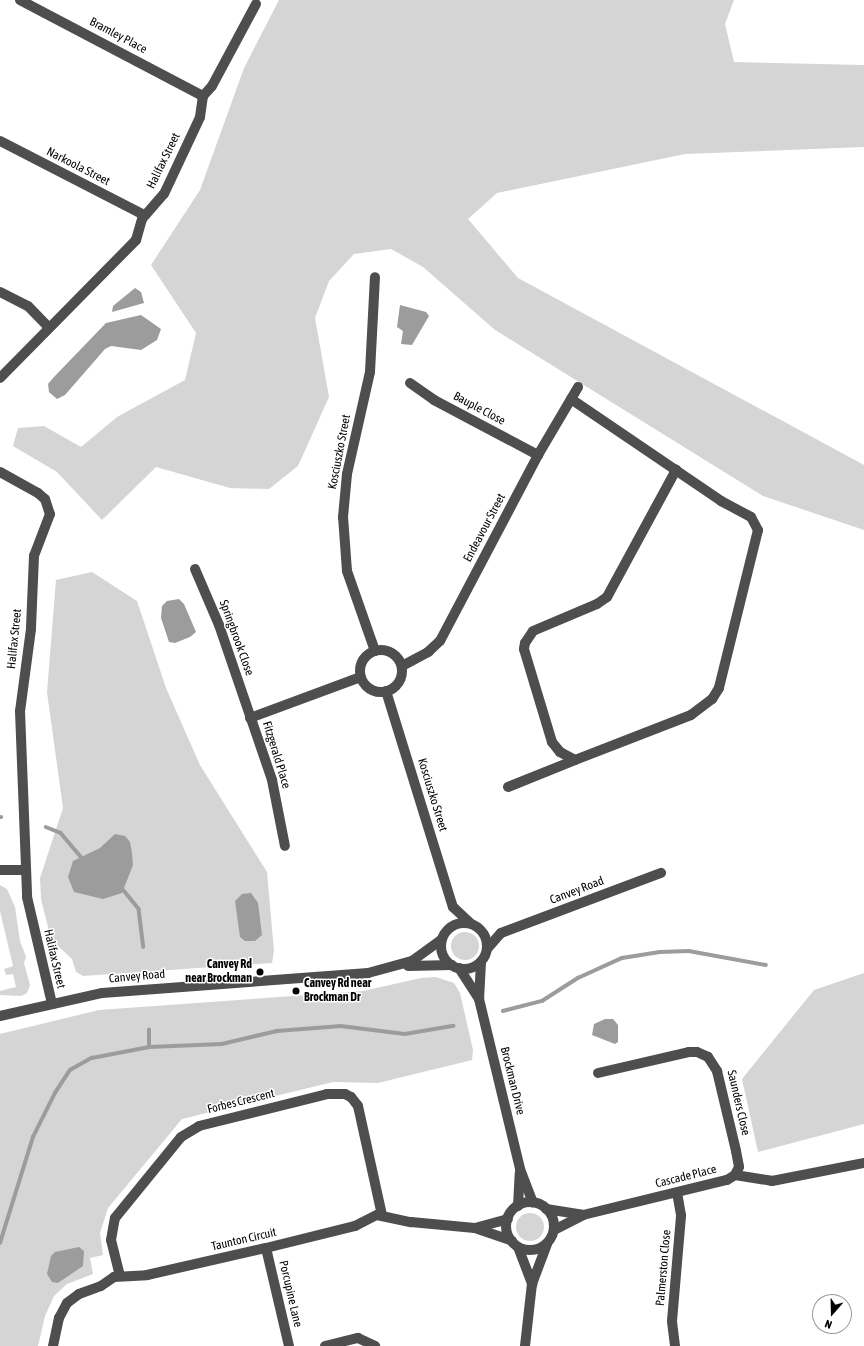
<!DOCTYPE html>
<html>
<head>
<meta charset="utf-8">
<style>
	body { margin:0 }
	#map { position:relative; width:864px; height:1346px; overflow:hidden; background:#fff; font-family:"Asap Condensed",sans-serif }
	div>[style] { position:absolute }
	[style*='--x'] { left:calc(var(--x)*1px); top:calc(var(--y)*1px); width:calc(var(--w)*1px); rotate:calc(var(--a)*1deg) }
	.green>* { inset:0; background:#d5d5d5 }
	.round { border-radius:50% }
	.water>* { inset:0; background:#9c9c9c }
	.stream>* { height:3.5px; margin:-1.75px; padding:0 1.75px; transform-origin:1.75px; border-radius:1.75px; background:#9c9c9c }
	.minor>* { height:10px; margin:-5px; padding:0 5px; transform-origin:5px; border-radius:5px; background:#4e4e4e }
	.minor>.ring { margin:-5px; padding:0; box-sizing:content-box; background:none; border:10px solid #4e4e4e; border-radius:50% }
	.dots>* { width:11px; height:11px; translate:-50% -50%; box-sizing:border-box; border:2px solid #fff; border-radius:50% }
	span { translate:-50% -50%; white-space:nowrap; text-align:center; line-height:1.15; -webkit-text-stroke:3px #fff; paint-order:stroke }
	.street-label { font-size:12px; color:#000 }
	.poi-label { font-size:12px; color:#000; font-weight:700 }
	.right { translate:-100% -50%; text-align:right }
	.left { translate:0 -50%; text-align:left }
	.north { position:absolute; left:812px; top:1294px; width:40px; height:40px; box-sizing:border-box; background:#fff; border:1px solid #999; border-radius:50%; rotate:200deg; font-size:11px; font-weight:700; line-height:16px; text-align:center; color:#000 }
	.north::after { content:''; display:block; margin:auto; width:14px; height:18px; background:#000; clip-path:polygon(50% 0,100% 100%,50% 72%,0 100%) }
</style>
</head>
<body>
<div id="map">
	<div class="green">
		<i style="clip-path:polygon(279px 0,734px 0,725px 24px,734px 62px,864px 65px,864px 147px,685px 154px,497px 193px,468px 219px,518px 278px,864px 465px,864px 530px,763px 496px,495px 330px,423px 267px,391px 249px,354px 254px,329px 281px,315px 318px,329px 397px,298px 466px,269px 489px,230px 488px,156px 467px,102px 520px,57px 472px,13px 446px,18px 428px,44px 426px,81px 447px,117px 417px,185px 380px,196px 333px,151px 265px,200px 190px,244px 68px)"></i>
		<i style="clip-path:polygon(92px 572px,137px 601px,166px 688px,200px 765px,267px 872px,274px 951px,272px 963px,83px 976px,76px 972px,72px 959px,58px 946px,50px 935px,41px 899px,40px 878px,63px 808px,47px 692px,56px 580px)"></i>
		<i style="clip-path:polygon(0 885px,7px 889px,15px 907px,20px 941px,26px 957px,24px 963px,30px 985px,27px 993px,21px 996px,0 995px,0 991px,16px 987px,13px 974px,6px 975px,4px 969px,13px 966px,0 911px)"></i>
		<i class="round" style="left:451px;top:932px;width:28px;height:28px"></i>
		<i style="clip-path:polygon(864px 973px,864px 1124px,758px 1152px,742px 1079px,814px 990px)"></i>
		<i style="clip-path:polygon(436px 977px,454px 983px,460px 993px,473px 1050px,472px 1060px,378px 1083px,333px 1082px,182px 1119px,108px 1208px,100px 1233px,103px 1255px,90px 1258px,93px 1274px,67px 1284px,54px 1296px,45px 1316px,38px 1346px,0 1346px,0 1034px,99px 1010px,363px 991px,421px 978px)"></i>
		<i class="round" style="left:516px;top:1213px;width:28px;height:28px"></i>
	</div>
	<div class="water">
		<i style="clip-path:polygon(135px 288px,141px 292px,144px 303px,112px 312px,113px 306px)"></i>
		<i style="clip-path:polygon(400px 305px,426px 312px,429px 316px,412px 345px,401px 344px,403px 331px,397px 327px)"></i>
		<i style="clip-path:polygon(141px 315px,161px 329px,157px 340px,141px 350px,111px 346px,105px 349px,65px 395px,57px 399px,49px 392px,48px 384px,54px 377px,106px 323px)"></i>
		<i style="clip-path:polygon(179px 599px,184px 604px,196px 632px,190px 637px,175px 643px,169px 642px,161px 618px,162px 606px,167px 601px)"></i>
		<i style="clip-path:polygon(115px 834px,125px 836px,130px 842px,132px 853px,133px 865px,122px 893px,103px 899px,74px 892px,68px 877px,73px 861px,100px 848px)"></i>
		<i style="clip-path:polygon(251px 893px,258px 903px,262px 935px,255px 941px,245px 941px,240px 937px,235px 901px,242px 894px)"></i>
		<i style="clip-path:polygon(605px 1019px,613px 1019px,618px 1025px,618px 1042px,615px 1044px,592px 1035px,594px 1024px)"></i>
		<i style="clip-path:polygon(79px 1247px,84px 1251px,83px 1266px,58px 1283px,52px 1282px,47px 1274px,51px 1256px,55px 1252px)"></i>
	</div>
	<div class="stream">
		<i style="--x:0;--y:817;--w:1;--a:0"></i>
		<i style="--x:46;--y:827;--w:16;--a:22"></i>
		<i style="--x:61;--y:833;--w:33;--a:50"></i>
		<i style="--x:122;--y:888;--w:27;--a:51"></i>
		<i style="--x:139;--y:909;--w:38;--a:83"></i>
		<i style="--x:503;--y:1011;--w:40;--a:-14.4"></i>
		<i style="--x:542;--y:1001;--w:43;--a:-32.6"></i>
		<i style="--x:578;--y:978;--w:48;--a:-24.4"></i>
		<i style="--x:622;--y:958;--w:38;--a:-9"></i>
		<i style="--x:660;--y:952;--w:29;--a:-2"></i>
		<i style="--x:689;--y:951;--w:78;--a:10.3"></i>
		<i style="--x:149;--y:1047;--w:73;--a:-2.4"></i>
		<i style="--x:222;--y:1044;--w:57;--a:-13.3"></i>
		<i style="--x:277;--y:1031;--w:64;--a:-4.5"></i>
		<i style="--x:341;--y:1026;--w:64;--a:7.1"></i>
		<i style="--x:405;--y:1034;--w:49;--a:-9.5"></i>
		<i style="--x:0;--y:1243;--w:111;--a:-72.7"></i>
		<i style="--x:33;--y:1137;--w:49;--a:-63.4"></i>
		<i style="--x:55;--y:1093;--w:27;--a:-57"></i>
		<i style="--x:70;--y:1070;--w:25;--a:-29"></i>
		<i style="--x:92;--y:1058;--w:58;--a:-10.9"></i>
		<i style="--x:149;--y:1047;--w:17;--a:-90"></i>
	</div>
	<div class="minor">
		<i style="--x:20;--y:0;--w:207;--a:27.7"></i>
		<i style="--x:0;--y:141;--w:162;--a:27.2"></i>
		<i style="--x:0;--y:292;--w:31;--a:27"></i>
		<i style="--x:28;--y:306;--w:30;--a:46"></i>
		<i style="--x:0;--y:378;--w:194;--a:-45.4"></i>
		<i style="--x:136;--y:240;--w:22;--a:-74"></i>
		<i style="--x:142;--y:219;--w:33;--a:-49"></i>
		<i style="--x:164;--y:194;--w:85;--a:-64.9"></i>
		<i style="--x:200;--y:117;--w:21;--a:-82"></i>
		<i style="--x:203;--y:96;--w:13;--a:-48"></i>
		<i style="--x:212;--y:86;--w:93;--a:-61.8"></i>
		<i style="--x:410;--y:383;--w:29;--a:35"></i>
		<i style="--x:434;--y:400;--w:118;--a:27.9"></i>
		<i style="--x:571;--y:399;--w:181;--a:34.2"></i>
		<i style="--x:721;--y:501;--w:34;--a:28"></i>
		<i style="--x:751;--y:517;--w:15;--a:62"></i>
		<i style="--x:758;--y:530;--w:163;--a:103.9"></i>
		<i style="--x:719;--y:688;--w:13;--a:122"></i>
		<i style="--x:712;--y:699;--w:26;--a:143"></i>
		<i style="--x:691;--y:715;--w:124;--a:158.8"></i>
		<i style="--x:575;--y:760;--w:17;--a:-152"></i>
		<i style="--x:560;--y:752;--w:13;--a:-129"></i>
		<i style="--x:552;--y:742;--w:97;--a:-106.8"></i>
		<i style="--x:524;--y:649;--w:6;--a:-81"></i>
		<i style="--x:525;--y:643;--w:14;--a:-56"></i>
		<i style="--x:533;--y:631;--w:69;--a:-22.9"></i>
		<i style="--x:597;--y:604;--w:12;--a:-35"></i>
		<i style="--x:607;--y:597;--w:145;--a:-61.5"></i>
		<i style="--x:0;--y:472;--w:43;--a:28.9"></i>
		<i style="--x:38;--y:493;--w:9;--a:41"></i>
		<i style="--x:45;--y:499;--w:16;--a:72"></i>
		<i style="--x:50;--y:514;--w:45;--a:110.9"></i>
		<i style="--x:34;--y:556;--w:73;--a:92.4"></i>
		<i style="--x:31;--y:629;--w:83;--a:97.6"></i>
		<i style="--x:20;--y:711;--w:186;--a:87.8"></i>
		<i style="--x:27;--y:897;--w:110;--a:76.8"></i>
		<i style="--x:195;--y:569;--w:61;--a:66.8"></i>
		<i style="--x:219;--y:625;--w:164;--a:71.1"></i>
		<i style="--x:272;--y:780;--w:67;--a:78.9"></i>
		<i class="ring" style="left:360px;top:650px;width:32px;height:32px"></i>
		<i style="--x:375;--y:651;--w:85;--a:-109.3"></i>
		<i style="--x:347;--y:571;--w:54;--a:-94.2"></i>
		<i style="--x:343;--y:517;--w:43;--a:-84.7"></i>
		<i style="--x:347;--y:474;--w:105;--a:-77.3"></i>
		<i style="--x:370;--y:372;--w:95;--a:-87"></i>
		<i style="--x:402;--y:666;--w:30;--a:-28"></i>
		<i style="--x:428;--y:652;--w:16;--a:-43"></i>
		<i style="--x:440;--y:641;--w:210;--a:-62.2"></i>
		<i style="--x:538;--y:455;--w:79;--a:-59.5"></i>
		<i style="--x:386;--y:691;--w:226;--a:72.8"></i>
		<i style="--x:453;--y:907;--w:23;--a:43"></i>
		<i style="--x:250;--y:718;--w:118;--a:-20.3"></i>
		<i style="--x:508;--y:787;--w:72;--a:-21.9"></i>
		<i style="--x:0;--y:870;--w:26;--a:0"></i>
		<i class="ring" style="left:441px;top:923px;width:36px;height:36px"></i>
		<i style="--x:487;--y:949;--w:21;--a:-49"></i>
		<i style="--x:501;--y:933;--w:171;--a:-20.6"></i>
		<i style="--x:481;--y:962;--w:37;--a:93"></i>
		<i style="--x:479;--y:999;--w:175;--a:76.4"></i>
		<i style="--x:520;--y:1169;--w:36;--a:69"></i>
		<i style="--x:408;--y:966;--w:44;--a:-1.3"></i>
		<i style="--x:459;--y:968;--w:37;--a:57"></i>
		<i style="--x:0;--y:1016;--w:105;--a:-12.7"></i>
		<i style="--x:102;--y:993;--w:267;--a:-4.3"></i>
		<i style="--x:368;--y:973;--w:46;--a:-15.3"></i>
		<i style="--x:412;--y:961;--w:37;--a:-36"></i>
		<i style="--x:598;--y:1073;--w:93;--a:-13"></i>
		<i style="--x:689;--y:1052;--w:8;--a:0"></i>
		<i style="--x:697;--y:1052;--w:12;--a:24"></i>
		<i style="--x:708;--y:1057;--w:17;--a:57"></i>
		<i style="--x:717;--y:1071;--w:82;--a:76.6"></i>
		<i style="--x:736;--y:1151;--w:16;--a:79"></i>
		<i style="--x:739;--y:1167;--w:9;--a:117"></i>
		<i class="ring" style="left:506px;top:1202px;width:38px;height:38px"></i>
		<i style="--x:518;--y:1206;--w:33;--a:-87"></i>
		<i style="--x:546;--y:1209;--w:37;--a:9"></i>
		<i style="--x:475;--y:1228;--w:34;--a:-15"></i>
		<i style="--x:554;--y:1230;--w:33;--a:-27"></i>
		<i style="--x:583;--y:1215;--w:148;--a:-13.7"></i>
		<i style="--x:727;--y:1180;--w:9;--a:-32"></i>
		<i style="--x:735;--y:1175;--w:37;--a:9"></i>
		<i style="--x:772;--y:1181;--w:94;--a:-11.1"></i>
		<i style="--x:518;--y:1247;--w:40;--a:69"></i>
		<i style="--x:266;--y:1248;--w:101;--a:76.8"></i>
		<i style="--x:120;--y:1276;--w:37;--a:-104"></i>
		<i style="--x:111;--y:1240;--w:22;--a:-80"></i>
		<i style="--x:115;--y:1218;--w:104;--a:-50.8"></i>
		<i style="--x:181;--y:1137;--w:21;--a:-31"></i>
		<i style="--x:199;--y:1126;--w:132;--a:-14"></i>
		<i style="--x:327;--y:1094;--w:18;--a:0"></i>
		<i style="--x:345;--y:1094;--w:7;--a:27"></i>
		<i style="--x:351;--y:1097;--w:11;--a:52"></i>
		<i style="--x:358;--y:1106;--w:112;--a:77.6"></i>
		<i style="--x:53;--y:1346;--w:29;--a:-78"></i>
		<i style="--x:59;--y:1318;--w:17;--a:-62"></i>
		<i style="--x:67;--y:1303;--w:15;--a:-37"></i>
		<i style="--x:79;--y:1294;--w:23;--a:-20"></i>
		<i style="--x:101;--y:1286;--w:16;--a:-35"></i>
		<i style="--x:114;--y:1277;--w:33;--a:-3"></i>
		<i style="--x:147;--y:1275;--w:122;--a:-12.8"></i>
		<i style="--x:266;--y:1248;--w:92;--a:-13.9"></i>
		<i style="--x:355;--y:1226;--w:25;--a:-27"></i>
		<i style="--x:377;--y:1215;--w:35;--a:12"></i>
		<i style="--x:411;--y:1222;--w:64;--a:5.4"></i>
		<i style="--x:475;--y:1228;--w:39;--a:19"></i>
		<i style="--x:325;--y:1346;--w:34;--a:-14"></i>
		<i style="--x:358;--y:1338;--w:19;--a:25"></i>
		<i style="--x:525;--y:1346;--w:62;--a:-83.6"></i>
		<i style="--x:532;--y:1284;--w:43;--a:-69.4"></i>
		<i style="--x:675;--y:1346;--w:25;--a:-97"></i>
		<i style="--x:672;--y:1321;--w:106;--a:-85.1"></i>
		<i style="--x:681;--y:1215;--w:22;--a:-100"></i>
	</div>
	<div class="dots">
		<i style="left:260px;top:972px;background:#000"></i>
		<i style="left:296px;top:991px;background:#000"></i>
	</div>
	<div class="street-label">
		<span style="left:118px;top:36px;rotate:28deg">Bramley Place</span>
		<span style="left:164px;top:161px;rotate:-64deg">Halifax Street</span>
		<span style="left:78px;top:167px;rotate:27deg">Narkoola Street</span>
		<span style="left:479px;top:409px;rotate:28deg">Bauple Close</span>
		<span style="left:340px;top:452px;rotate:-79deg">Kosciuszko Street</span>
		<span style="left:485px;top:528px;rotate:-62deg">Endeavour Street</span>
		<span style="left:236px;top:638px;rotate:70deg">Springbrook Close</span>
		<span style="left:15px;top:639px;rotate:-84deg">Halifax Street</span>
		<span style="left:276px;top:755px;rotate:73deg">Fitzgerald Place</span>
		<span style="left:432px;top:795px;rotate:73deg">Kosciuszko Street</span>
		<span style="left:577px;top:891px;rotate:-21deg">Canvey Road</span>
		<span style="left:54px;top:959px;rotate:77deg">Halifax Street</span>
		<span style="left:137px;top:977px;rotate:-5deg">Canvey Road</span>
		<span style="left:512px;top:1081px;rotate:76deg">Brockman Drive</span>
		<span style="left:241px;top:1102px;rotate:-14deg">Forbes Crescent</span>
		<span style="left:738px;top:1103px;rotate:77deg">Saunders Close</span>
		<span style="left:686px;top:1177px;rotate:-14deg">Cascade Place</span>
		<span style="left:244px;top:1240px;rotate:-13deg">Taunton Circuit</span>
		<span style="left:664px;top:1268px;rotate:-85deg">Palmerston Close</span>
		<span style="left:290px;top:1294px;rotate:77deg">Porcupine Lane</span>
	</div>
	<div class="poi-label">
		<span class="right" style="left:252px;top:972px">Canvey Rd<br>near Brockman</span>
		<span class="left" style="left:304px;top:991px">Canvey Rd near<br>Brockman Dr</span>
	</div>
	<div class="north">N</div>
</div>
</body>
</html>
